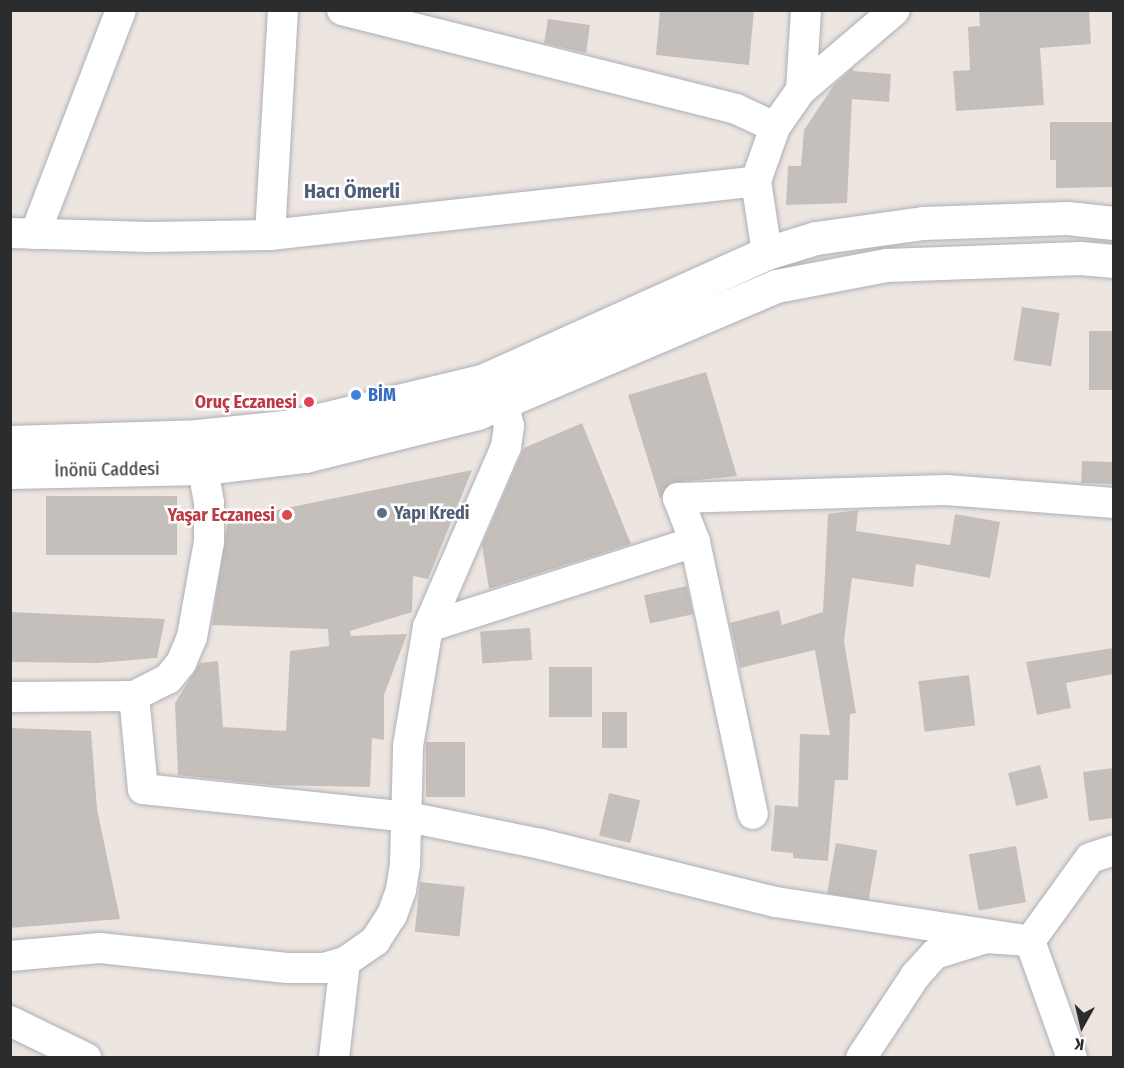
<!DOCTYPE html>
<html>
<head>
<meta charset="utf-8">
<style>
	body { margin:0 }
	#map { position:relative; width:1124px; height:1068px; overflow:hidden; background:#ede5e0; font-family:"Fira Sans Condensed",sans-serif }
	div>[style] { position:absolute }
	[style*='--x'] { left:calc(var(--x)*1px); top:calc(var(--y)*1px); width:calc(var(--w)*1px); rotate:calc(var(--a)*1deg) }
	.building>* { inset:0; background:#c5bfbc; transform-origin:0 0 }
	.roads { filter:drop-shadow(0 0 2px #acb0b7) drop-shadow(0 0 2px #acb0b7) }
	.street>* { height:30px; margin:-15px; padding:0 15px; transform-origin:15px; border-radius:15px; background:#fff }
	.secondary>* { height:33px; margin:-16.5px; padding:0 16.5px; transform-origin:16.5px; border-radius:16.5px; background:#fff }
	.dots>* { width:16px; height:16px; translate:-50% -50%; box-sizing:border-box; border:3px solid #fff; border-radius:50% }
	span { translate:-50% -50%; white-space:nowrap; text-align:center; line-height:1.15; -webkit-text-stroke:5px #fff; paint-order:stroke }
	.shop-label { font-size:18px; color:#366cbe; font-weight:700 }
	.left { translate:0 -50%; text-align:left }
	.health-label { font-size:18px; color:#be3a42; font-weight:700 }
	.right { translate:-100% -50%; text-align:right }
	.street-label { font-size:18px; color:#2c2c2c }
	.service-label { font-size:18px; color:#4e5e75; font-weight:700 }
	.neighbourhood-label { font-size:20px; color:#505e7a; font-weight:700 }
	.frame { position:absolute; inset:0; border:12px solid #2c2c2c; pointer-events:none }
	.north { position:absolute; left:1052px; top:996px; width:60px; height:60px; -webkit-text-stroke:4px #fff; paint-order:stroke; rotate:188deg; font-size:16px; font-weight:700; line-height:24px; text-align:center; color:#2c2c2c }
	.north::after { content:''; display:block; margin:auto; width:21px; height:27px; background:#2c2c2c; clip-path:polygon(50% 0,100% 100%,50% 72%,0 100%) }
</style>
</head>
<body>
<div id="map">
	<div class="building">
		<i style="clip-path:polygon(660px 10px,754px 10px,749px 65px,656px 55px)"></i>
		<i style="clip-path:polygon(979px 10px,1089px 10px,1091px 44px,1040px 48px,1044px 105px,956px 111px,953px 71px,970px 70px,968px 27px,980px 26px)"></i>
		<i style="clip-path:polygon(548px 19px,590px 25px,586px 53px,544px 43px)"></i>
		<i style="clip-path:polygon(853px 68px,853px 71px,891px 74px,889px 102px,852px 99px,847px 203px,786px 205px,788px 166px,801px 166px,804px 130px,834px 85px)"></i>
		<i style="clip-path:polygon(1050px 122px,1113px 122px,1113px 187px,1056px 188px,1056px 160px,1050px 160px)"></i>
		<i style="left:1022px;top:307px;width:38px;height:54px;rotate:9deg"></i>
		<i style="left:1089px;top:331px;width:24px;height:59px"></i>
		<i style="clip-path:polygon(706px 372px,737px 476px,670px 483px,660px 499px,628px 395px)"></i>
		<i style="clip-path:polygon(582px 423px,631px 544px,489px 589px,482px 545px,524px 448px)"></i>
		<i style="left:1082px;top:461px;width:31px;height:22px;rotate:2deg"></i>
		<i style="clip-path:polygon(472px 470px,428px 579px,413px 576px,412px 612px,350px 631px,351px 636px,407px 634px,384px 695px,384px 740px,372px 738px,370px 787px,271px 785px,178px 775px,175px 703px,200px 663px,218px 661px,223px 727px,286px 731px,290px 651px,329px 646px,328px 629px,212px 625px,228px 520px)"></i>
		<i style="left:46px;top:496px;width:131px;height:59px"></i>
		<i style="clip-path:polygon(858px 510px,856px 531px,950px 545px,955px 514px,1000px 522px,990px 578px,916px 564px,913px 587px,852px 578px,844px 641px,856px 713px,850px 714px,848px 780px,835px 780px,828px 861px,793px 858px,793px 853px,771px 851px,775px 805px,798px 807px,800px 734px,830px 735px,815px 650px,740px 668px,730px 623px,779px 610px,782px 625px,823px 612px,828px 514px)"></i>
		<i style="left:687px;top:586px;width:29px;height:44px;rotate:78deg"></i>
		<i style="clip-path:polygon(10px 612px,165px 619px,157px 658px,97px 663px,10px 662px)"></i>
		<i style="left:530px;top:628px;width:32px;height:50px;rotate:86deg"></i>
		<i style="clip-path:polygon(1113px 648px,1113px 674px,1066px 683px,1071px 708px,1037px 715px,1026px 662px)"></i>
		<i style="left:549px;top:667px;width:43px;height:50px"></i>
		<i style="left:969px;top:675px;width:51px;height:51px;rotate:83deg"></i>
		<i style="left:602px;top:712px;width:25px;height:36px"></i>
		<i style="clip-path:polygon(10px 728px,91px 731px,97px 809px,120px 919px,10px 928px)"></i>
		<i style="left:426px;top:742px;width:39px;height:55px"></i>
		<i style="left:1040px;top:765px;width:34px;height:33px;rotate:76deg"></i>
		<i style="clip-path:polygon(1113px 768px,1113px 818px,1089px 821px,1083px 772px)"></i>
		<i style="left:609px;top:793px;width:32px;height:44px;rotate:13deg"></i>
		<i style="left:836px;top:843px;width:42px;height:51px;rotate:10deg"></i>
		<i style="left:1016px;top:846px;width:57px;height:48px;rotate:80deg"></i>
		<i style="left:420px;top:882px;width:45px;height:50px;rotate:6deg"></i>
	</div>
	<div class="roads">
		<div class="street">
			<i style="--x:342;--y:10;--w:406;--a:14.1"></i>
			<i style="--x:736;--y:109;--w:43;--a:24.8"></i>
			<i style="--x:801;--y:90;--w:80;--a:-86.4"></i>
			<i style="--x:10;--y:233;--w:139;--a:1.6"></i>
			<i style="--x:149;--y:237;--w:121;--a:-0.9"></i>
			<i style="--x:270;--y:235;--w:489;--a:-6.3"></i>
			<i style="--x:35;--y:234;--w:240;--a:-69"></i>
			<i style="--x:270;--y:235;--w:225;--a:-86.7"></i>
			<i style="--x:767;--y:253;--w:73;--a:-98.7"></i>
			<i style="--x:756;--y:181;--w:57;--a:-70.6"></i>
			<i style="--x:775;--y:127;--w:45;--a:-54.9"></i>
			<i style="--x:801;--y:90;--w:123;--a:-40.4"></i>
			<i style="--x:695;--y:542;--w:278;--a:78"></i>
			<i style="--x:428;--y:627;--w:280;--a:-17.7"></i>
			<i style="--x:695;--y:542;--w:47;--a:-111.1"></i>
			<i style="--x:678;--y:498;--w:268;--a:-1.7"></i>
			<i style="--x:946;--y:490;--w:169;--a:4.4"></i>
			<i style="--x:134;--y:696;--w:93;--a:84.5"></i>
			<i style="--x:143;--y:789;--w:266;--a:6"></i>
			<i style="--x:408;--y:817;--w:136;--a:11.5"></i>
			<i style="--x:541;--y:844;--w:242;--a:13.9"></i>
			<i style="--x:776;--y:902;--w:257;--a:8.7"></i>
			<i style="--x:1030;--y:941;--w:124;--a:70.3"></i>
			<i style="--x:10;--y:697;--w:124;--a:-0.5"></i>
			<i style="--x:134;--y:696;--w:38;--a:-27"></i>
			<i style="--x:168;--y:679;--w:21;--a:-51"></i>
			<i style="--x:181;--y:663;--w:28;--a:-67"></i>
			<i style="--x:192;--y:637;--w:97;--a:-79.9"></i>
			<i style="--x:209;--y:542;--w:39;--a:-90"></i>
			<i style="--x:209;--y:503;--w:59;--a:-99.8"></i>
			<i style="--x:10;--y:956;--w:90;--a:-5.1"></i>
			<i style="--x:100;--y:948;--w:188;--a:6.1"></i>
			<i style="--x:287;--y:968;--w:37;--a:0"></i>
			<i style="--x:324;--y:968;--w:22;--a:-16"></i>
			<i style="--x:345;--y:962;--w:37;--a:-35"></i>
			<i style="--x:375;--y:941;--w:31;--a:-57"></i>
			<i style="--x:392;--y:915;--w:27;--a:-70"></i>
			<i style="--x:401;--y:890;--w:26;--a:-81"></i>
			<i style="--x:405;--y:864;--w:118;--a:-88.5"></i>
			<i style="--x:408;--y:746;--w:121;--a:-80.5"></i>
			<i style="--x:428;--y:627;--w:196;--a:-66.6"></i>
			<i style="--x:506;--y:447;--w:21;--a:-82"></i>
			<i style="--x:509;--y:426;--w:25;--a:-104"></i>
			<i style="--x:503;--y:402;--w:23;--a:-133"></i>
			<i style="--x:10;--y:1021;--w:85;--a:26"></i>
			<i style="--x:334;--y:1058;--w:97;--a:-83.5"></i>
			<i style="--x:861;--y:1058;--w:98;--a:-56.6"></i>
			<i style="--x:915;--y:976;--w:30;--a:-48"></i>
			<i style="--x:935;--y:954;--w:53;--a:-17.4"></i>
			<i style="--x:986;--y:938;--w:44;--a:3.9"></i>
			<i style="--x:1030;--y:941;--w:102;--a:-54.1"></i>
			<i style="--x:1090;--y:858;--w:25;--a:-18"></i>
		</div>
		<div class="secondary">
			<i style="--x:10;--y:442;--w:187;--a:-1.8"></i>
			<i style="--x:197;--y:436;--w:98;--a:-5.9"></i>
			<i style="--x:294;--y:426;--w:193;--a:-13.5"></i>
			<i style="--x:482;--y:381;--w:312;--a:-24.2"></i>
			<i style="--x:767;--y:253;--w:51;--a:-17"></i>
			<i style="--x:816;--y:238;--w:108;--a:-8"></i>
			<i style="--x:923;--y:223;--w:144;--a:-2"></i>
			<i style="--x:1067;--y:218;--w:47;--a:6.1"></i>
			<i style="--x:10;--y:472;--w:193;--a:-1.2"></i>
			<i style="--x:203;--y:468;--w:103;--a:-6.7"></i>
			<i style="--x:305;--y:456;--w:177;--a:-14"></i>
			<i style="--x:477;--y:413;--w:325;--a:-23"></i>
			<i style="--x:776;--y:286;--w:112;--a:-10.8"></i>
			<i style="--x:886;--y:265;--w:194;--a:-2.1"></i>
			<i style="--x:1080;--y:258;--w:34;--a:5"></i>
		</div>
	</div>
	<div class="dots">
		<i style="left:356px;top:395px;background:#3f7fe0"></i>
		<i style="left:309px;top:402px;background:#e0444e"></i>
		<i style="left:382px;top:513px;background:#5c6f8a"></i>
		<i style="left:287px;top:515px;background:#e0444e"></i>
	</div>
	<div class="shop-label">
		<span class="left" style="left:368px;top:395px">BİM</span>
	</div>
	<div class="health-label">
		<span class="right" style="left:297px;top:402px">Oruç Eczanesi</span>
		<span class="right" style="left:275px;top:515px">Yaşar Eczanesi</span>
	</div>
	<div class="street-label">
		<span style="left:107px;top:470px;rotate:-1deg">İnönü Caddesi</span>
	</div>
	<div class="service-label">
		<span class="left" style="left:394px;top:513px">Yapı Kredi</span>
	</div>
	<div class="neighbourhood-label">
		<span style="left:352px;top:191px">Hacı Ömerli</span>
	</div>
	<div class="frame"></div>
	<div class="north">K</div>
</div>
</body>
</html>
